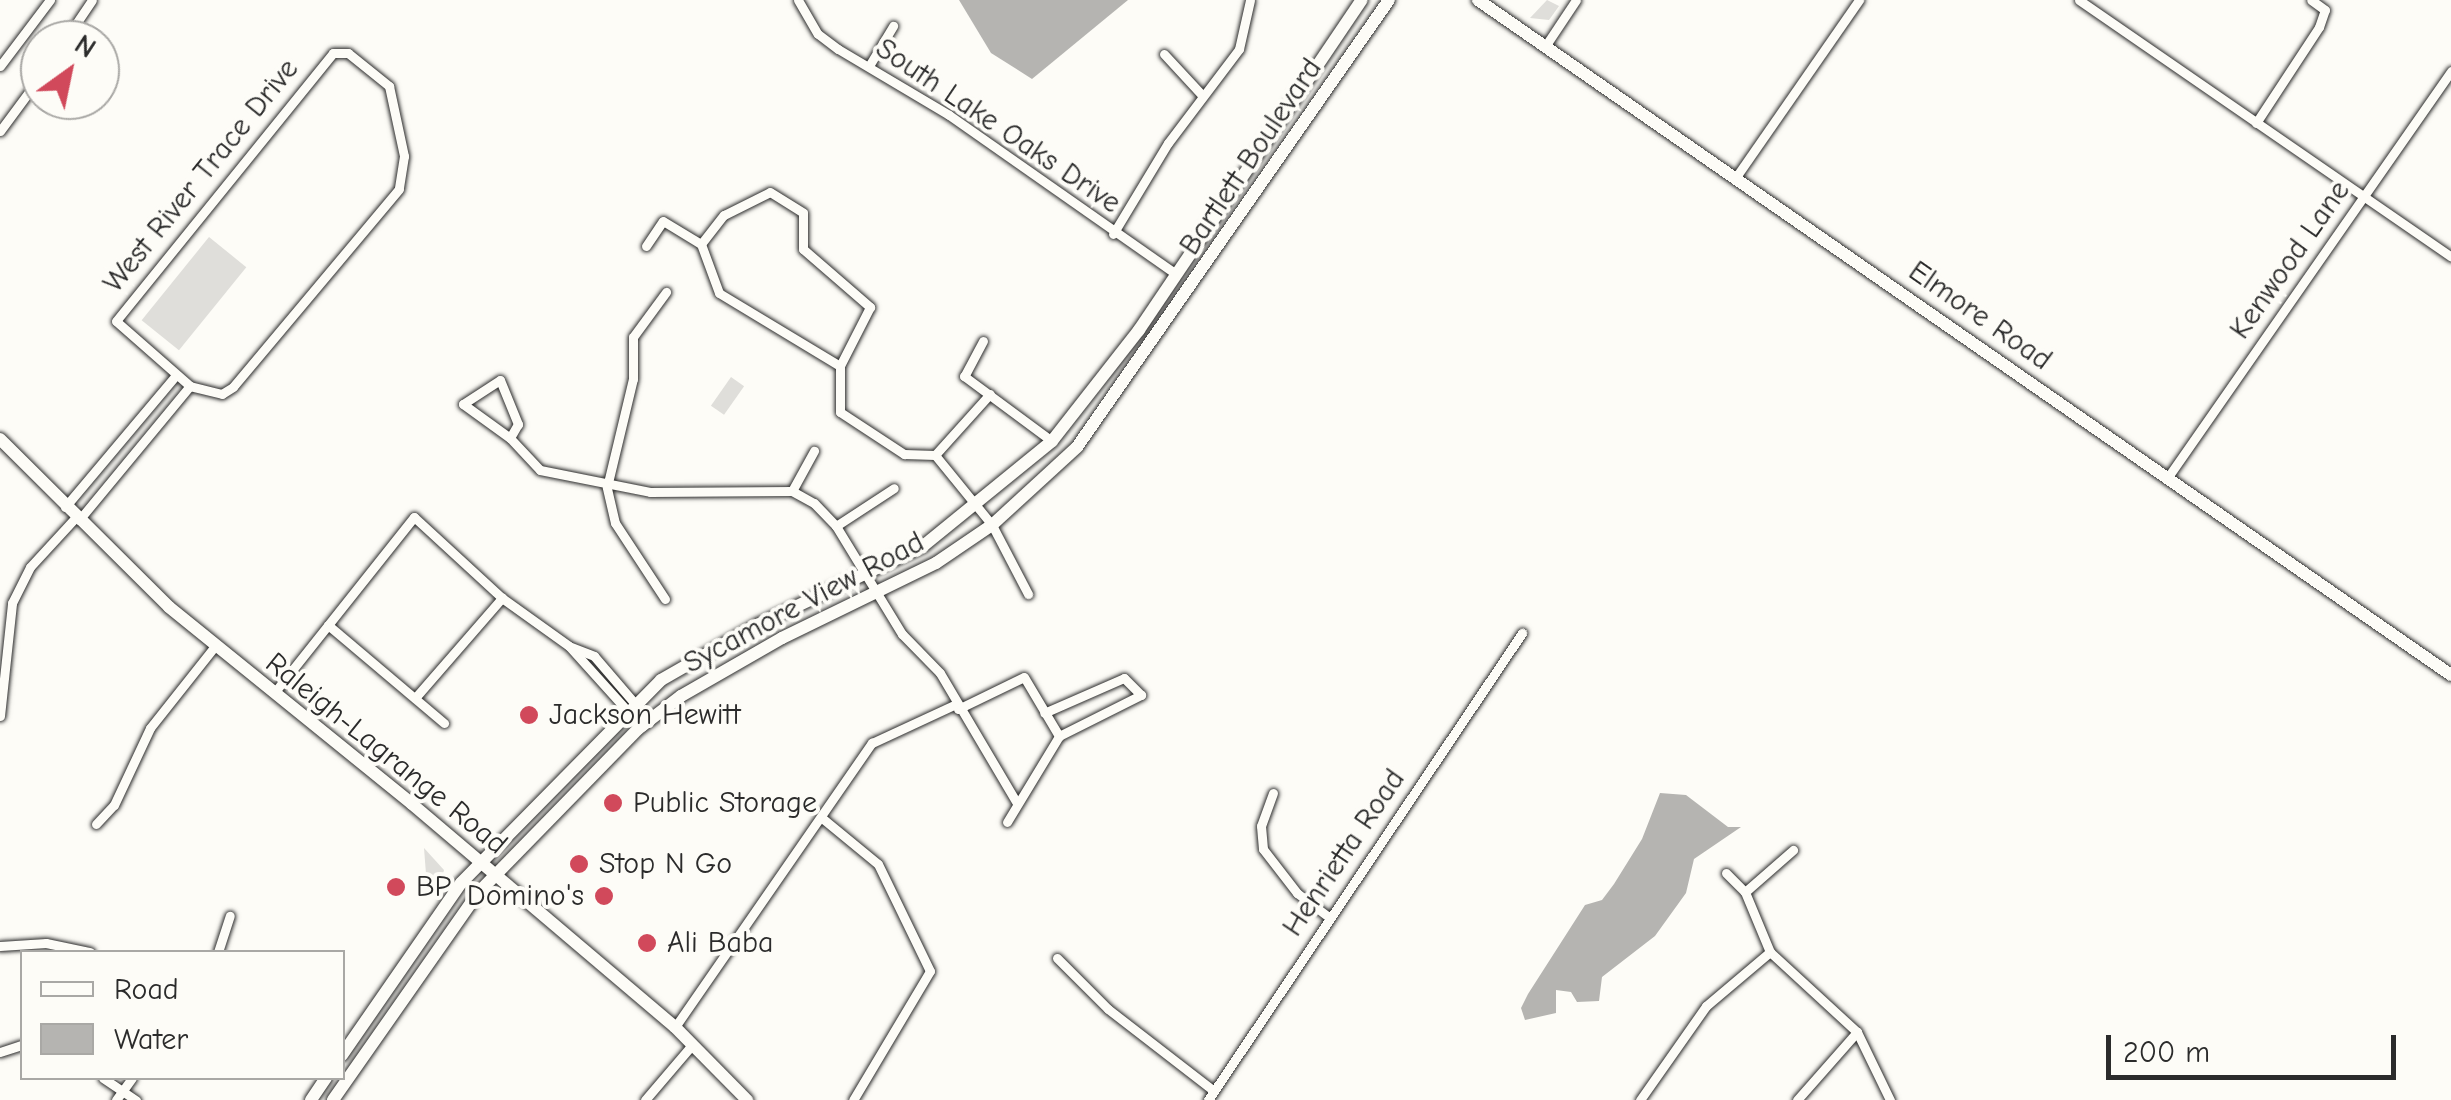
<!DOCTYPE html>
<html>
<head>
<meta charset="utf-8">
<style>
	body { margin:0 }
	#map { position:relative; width:2451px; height:1100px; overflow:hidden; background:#fdfcf7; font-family:"Comic Neue",sans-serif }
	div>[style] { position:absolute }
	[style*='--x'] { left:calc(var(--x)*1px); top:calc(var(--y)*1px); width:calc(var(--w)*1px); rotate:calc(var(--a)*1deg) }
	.green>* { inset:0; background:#dfdeda; transform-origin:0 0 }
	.water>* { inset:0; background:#b5b4b1 }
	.roads { filter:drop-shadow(0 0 2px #2b2b2b) drop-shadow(0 0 2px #2b2b2b) }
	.street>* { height:9px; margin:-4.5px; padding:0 4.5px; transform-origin:4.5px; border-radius:4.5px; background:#fdfcf7 }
	.secondary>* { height:12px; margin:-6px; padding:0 6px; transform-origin:6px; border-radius:6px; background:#fdfcf7 }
	.dots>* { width:28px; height:28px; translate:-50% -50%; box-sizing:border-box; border:5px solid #fdfcf7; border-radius:50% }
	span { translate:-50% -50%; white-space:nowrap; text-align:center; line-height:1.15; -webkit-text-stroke:8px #fdfcf7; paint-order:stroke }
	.street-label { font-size:30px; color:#2b2b2b }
	.poi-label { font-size:30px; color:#2b2b2b }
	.left { translate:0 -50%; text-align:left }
	.right { translate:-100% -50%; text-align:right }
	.legend { position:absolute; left:20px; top:950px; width:325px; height:130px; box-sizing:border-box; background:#fdfcf7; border:2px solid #a9a8a5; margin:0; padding:12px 18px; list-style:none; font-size:30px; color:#2b2b2b }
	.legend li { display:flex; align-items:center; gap:20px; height:50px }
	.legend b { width:50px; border:2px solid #a9a8a5 }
	.north { position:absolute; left:20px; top:20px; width:100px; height:100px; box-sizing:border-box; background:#fdfcf7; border:2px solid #a9a8a5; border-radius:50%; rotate:33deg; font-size:28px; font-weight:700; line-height:40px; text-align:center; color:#2b2b2b }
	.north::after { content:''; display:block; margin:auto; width:35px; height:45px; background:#d1495b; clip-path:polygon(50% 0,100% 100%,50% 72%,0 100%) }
	.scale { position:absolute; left:2106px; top:1035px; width:290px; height:45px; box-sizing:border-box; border:5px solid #2b2b2b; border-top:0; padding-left:12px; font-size:30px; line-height:35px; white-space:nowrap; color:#2b2b2b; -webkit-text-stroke:8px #fdfcf7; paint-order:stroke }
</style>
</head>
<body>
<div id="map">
	<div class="green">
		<i style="clip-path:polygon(1547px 0,1559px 6px,1549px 20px,1530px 18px)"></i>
		<i style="left:209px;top:237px;width:48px;height:107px;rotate:39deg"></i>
		<i style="left:731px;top:377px;width:16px;height:35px;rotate:35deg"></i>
		<i style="clip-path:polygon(424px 848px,444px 870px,438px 893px,426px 874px)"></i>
	</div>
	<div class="water">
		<i style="clip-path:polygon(959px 0,1128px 0,1032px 79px,991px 53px)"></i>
		<i style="clip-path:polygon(1660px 793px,1686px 795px,1728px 827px,1741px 827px,1694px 859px,1686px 893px,1655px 936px,1602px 977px,1599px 1001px,1577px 1002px,1571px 992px,1556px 990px,1556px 1013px,1525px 1020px,1521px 1008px,1528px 994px,1585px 905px,1602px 900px,1614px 884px,1642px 839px)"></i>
	</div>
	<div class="roads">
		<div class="street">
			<i style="--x:798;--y:0;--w:39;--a:60"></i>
			<i style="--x:818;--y:34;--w:25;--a:37"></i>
			<i style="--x:838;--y:49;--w:129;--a:30.7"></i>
			<i style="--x:949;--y:115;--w:277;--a:35"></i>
			<i style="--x:2079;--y:0;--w:452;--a:34.6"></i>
			<i style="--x:65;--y:40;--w:48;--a:-56"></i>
			<i style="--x:1546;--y:45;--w:54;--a:-56.3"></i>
			<i style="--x:333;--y:53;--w:15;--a:0"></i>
			<i style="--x:348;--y:53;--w:53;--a:38.8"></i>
			<i style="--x:389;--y:86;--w:72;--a:77.9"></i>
			<i style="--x:404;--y:156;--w:33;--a:99"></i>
			<i style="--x:399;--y:189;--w:258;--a:130"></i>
			<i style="--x:233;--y:387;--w:13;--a:148"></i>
			<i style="--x:222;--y:394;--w:33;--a:-166"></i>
			<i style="--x:190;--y:386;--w:98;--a:-138.7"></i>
			<i style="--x:116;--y:321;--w:345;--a:-51"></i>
			<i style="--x:1164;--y:54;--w:56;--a:47.2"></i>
			<i style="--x:0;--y:66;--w:83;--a:-52.9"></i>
			<i style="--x:869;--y:66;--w:47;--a:-59"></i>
			<i style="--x:2256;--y:123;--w:115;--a:-56.7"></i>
			<i style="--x:2319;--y:27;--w:18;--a:-71"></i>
			<i style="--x:2325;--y:10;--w:17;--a:-144"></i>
			<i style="--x:0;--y:131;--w:67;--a:-53.5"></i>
			<i style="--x:1736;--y:177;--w:216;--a:-55.2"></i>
			<i style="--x:1113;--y:234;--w:106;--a:-58.9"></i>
			<i style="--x:1168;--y:143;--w:118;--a:-52.9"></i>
			<i style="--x:1239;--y:49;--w:50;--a:-77.3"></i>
			<i style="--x:701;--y:244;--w:37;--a:-52"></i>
			<i style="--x:724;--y:215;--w:51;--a:-26.6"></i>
			<i style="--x:770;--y:192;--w:39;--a:32"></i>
			<i style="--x:803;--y:213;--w:36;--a:90"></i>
			<i style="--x:803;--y:249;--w:89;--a:40.9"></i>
			<i style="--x:870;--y:307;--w:66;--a:117"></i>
			<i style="--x:840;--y:366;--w:46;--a:90"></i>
			<i style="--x:840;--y:412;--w:77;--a:33.3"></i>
			<i style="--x:904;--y:454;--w:31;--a:2"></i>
			<i style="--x:935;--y:455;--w:90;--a:50.8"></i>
			<i style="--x:992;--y:525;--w:78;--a:62.4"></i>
			<i style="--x:701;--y:244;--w:52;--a:69.8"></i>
			<i style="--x:719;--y:293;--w:141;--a:31.1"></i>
			<i style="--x:646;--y:246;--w:30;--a:-56"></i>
			<i style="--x:663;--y:221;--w:44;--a:31.2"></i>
			<i style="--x:983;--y:341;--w:40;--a:118"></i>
			<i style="--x:964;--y:376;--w:109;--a:36.5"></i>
			<i style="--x:510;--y:438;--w:58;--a:-144.1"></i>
			<i style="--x:463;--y:404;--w:44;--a:-33"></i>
			<i style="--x:500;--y:380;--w:48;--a:67.8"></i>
			<i style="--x:518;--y:424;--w:16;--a:120"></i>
			<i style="--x:510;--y:438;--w:44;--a:46.8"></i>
			<i style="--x:540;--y:470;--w:112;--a:11.3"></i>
			<i style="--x:650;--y:492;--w:142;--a:-0.4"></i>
			<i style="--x:792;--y:491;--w:25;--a:29"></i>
			<i style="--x:814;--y:503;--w:32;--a:46"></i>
			<i style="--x:836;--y:526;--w:127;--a:58.6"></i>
			<i style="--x:902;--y:634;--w:54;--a:45.7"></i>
			<i style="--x:940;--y:673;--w:151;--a:59.4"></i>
			<i style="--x:935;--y:455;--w:82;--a:-48"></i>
			<i style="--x:2168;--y:477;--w:495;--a:-55.1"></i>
			<i style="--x:792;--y:491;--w:46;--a:-61.2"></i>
			<i style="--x:65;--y:507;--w:172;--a:-49.9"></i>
			<i style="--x:79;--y:520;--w:174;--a:-50.4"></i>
			<i style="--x:836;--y:526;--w:69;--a:-33.2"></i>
			<i style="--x:665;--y:599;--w:91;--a:-123.3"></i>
			<i style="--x:615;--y:523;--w:37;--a:-103"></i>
			<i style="--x:607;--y:487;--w:111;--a:-76.5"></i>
			<i style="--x:633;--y:379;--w:42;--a:-90"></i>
			<i style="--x:633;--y:337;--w:56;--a:-53.7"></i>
			<i style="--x:328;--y:625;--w:152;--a:40.2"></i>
			<i style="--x:571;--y:647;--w:25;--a:21"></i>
			<i style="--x:594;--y:656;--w:86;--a:49.3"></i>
			<i style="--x:274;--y:693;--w:225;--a:-51.5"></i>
			<i style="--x:414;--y:517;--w:120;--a:42.6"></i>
			<i style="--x:502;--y:598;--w:82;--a:35.6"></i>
			<i style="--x:569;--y:646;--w:109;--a:48"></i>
			<i style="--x:415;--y:698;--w:133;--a:-49"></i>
			<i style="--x:958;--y:709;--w:73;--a:-25.9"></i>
			<i style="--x:1024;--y:677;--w:69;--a:59.3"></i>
			<i style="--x:0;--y:716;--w:114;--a:-83.9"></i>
			<i style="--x:12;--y:603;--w:40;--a:-63.4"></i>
			<i style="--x:30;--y:567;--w:68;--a:-47.4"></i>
			<i style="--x:1273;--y:793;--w:35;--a:110"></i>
			<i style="--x:1261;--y:826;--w:23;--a:85"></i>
			<i style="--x:1263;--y:849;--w:56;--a:52.3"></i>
			<i style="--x:1297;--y:893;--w:41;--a:37.1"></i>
			<i style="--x:822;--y:818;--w:72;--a:39.4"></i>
			<i style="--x:878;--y:864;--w:119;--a:64.1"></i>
			<i style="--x:930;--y:971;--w:150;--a:120.8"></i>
			<i style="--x:1007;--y:822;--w:100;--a:-58.8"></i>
			<i style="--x:1059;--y:736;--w:92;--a:-26.6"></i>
			<i style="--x:1141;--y:695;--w:24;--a:-135"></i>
			<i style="--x:1124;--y:678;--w:87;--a:156.4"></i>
			<i style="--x:96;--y:824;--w:26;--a:-47"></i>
			<i style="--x:114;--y:805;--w:85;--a:-64.9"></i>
			<i style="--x:150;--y:728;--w:105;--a:-51.6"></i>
			<i style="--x:1726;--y:873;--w:27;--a:45"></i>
			<i style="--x:1745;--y:892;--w:65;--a:67.4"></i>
			<i style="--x:1770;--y:952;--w:118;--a:42.6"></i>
			<i style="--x:1857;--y:1032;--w:76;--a:64.1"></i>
			<i style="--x:1745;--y:892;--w:64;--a:-41.2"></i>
			<i style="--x:0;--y:946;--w:46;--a:-3.7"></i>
			<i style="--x:46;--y:943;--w:45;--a:11.6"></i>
			<i style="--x:218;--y:952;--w:38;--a:-72"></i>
			<i style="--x:1057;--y:958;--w:72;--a:45"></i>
			<i style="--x:1108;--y:1009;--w:134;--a:37.7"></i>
			<i style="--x:675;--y:1027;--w:346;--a:-55.3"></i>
			<i style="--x:872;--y:743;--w:90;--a:-24.9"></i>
			<i style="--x:0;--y:1052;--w:23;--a:-18"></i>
			<i style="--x:103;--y:1078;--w:40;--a:34"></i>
			<i style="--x:116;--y:1100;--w:27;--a:-54"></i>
			<i style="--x:645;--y:1100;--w:72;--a:-49.5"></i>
			<i style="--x:1208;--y:1100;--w:563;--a:-56.08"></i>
			<i style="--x:1640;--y:1100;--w:115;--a:-54.9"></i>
			<i style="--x:1706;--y:1006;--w:84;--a:-40.2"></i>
			<i style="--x:1797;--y:1100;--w:91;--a:-48.6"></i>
		</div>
		<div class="secondary">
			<i style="--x:1478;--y:0;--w:1184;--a:34.75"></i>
			<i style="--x:0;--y:439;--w:238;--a:44.8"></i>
			<i style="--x:169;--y:607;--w:313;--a:39"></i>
			<i style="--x:412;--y:804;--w:345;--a:40.3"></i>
			<i style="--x:675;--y:1027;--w:103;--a:45.4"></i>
			<i style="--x:342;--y:1055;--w:209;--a:-55.3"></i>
			<i style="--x:461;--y:883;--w:285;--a:-45.4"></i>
			<i style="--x:661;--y:680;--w:111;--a:-29.8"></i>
			<i style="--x:757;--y:625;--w:184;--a:-25.4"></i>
			<i style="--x:923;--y:546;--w:166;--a:-39.1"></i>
			<i style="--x:1052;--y:441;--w:141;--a:-51.9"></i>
			<i style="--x:1139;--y:330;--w:398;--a:-56"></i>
			<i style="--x:311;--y:1100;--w:27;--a:-56"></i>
			<i style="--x:333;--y:1100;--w:253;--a:-55"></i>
			<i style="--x:478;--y:893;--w:229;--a:-45.7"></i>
			<i style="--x:638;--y:729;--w:54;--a:-37.5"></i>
			<i style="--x:681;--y:696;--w:116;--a:-29.9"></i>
			<i style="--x:782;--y:638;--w:171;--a:-26"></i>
			<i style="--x:936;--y:563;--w:68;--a:-34.2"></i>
			<i style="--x:992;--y:525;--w:115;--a:-42.5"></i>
			<i style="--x:1077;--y:447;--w:545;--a:-55.09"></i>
		</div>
	</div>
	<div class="dots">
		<i style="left:529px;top:715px;background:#d1495b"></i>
		<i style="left:613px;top:803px;background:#d1495b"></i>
		<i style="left:579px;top:864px;background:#d1495b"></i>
		<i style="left:396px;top:887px;background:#d1495b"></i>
		<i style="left:604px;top:896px;background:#d1495b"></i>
		<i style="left:647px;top:943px;background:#d1495b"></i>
	</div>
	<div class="street-label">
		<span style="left:998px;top:126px;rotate:34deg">South Lake Oaks Drive</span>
		<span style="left:1251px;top:157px;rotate:-56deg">Bartlett Boulevard</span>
		<span style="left:201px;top:176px;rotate:-51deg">West River Trace Drive</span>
		<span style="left:2290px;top:260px;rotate:-55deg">Kenwood Lane</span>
		<span style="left:1980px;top:316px;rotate:35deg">Elmore Road</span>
		<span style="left:804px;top:603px;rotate:-28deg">Sycamore View Road</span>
		<span style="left:386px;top:754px;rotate:39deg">Raleigh-Lagrange Road</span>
		<span style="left:1344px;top:853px;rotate:-56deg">Henrietta Road</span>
	</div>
	<div class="poi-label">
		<span class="left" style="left:549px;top:715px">Jackson Hewitt</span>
		<span class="left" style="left:633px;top:803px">Public Storage</span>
		<span class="left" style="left:599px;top:864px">Stop N Go</span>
		<span class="left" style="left:416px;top:887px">BP</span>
		<span class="right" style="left:584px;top:896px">Domino's</span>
		<span class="left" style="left:667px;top:943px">Ali Baba</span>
	</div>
	<ul class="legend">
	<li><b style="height:12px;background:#fdfcf7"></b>Road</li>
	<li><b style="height:28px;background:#b5b4b1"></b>Water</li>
	</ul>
	<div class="north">N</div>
	<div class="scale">200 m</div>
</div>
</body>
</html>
